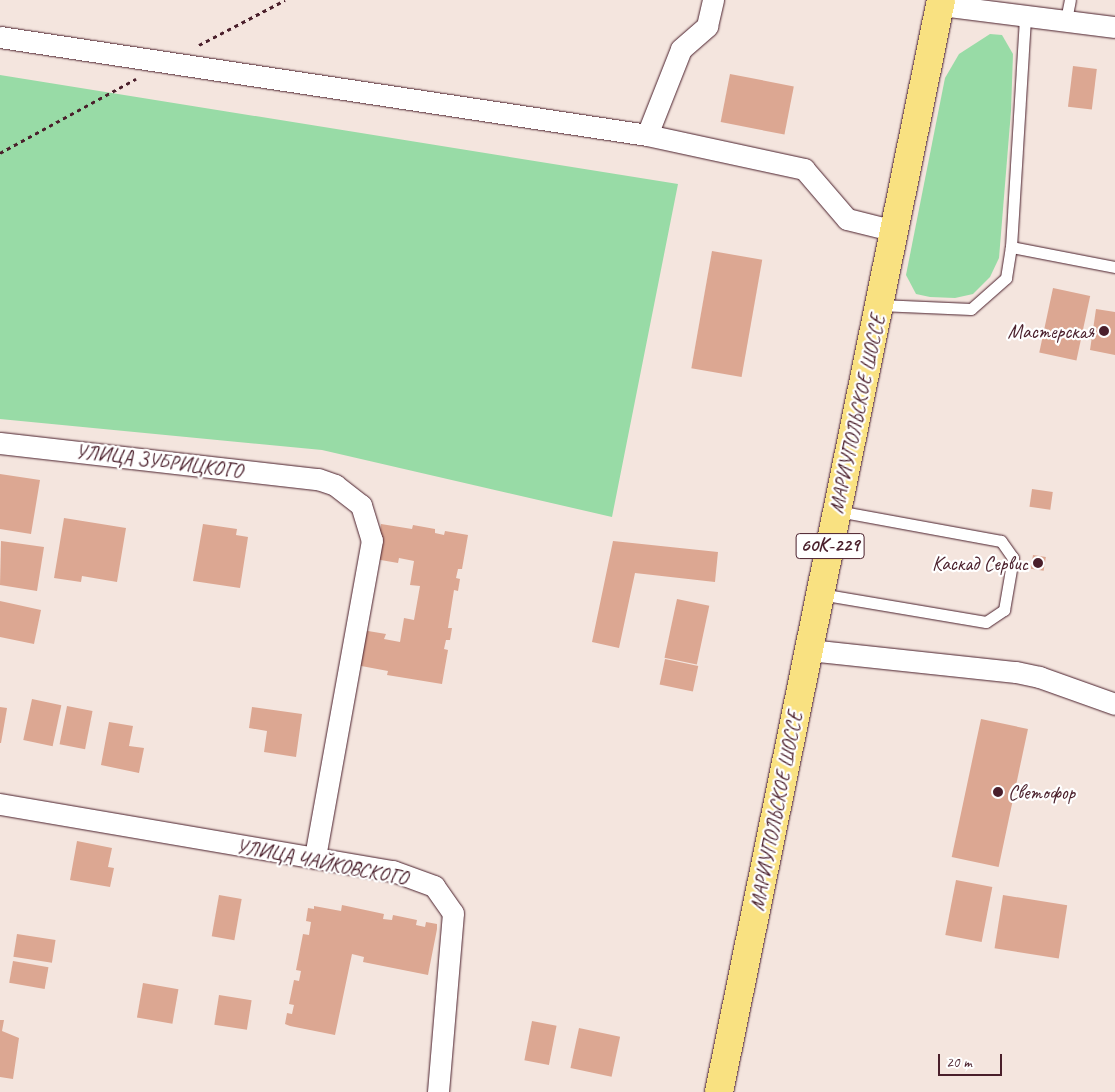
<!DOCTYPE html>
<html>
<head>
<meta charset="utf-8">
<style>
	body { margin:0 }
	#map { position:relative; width:1115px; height:1092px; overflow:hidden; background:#f4e5de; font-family:Caveat,sans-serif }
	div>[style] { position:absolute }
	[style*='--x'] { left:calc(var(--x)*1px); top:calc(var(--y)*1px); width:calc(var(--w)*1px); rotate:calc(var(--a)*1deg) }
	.green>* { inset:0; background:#98dba6 }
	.building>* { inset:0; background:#dca792; transform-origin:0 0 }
	.path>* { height:3px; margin-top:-1.5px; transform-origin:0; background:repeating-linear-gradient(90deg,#4a1f2b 0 4px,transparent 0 8px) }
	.roads { filter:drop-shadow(0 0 1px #4a1f2b) drop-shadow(0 0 1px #4a1f2b) }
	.service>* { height:11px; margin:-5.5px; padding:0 5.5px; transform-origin:5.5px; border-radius:5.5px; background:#fff }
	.minor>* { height:21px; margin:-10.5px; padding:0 10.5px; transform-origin:10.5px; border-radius:10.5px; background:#fff }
	.primary>* { height:28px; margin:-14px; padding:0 14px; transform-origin:14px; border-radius:14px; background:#f9e181 }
	.dots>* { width:14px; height:14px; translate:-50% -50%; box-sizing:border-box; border:2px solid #fff; border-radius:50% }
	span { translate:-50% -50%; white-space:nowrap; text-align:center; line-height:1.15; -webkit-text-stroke:4.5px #fff; paint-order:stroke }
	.shield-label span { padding:1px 4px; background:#fff; border:1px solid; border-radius:4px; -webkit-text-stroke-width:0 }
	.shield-label { font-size:19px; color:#4a1f2b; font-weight:700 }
	.poi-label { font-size:20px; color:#4a1f2b }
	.right { translate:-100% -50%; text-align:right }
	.left { translate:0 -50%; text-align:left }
	.street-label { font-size:20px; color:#4a1f2b }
	.scale { position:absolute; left:938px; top:1054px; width:64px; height:22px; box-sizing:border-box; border:2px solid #4a1f2b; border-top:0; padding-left:6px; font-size:15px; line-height:18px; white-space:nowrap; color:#4a1f2b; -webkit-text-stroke:4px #fff; paint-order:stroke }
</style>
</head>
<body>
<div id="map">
	<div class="green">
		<i style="clip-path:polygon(990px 34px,1002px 35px,1013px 54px,1011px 111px,999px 258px,990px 277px,973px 294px,955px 298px,930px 297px,916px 294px,906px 275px,945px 78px,959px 54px)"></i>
		<i style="clip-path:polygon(0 75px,678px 184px,612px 517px,322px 450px,0 419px)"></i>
	</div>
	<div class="building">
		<i style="left:1073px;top:66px;width:24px;height:41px;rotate:7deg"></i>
		<i style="left:730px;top:74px;width:65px;height:49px;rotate:11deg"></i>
		<i style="left:712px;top:251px;width:51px;height:119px;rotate:10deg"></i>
		<i style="left:1053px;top:288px;width:38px;height:66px;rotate:12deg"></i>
		<i style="clip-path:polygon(1096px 309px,1115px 312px,1115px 355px,1090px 350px)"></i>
		<i style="clip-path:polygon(0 474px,40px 480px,31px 534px,0 529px)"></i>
		<i style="left:1032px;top:489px;width:21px;height:18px;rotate:8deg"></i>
		<i style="clip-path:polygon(64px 518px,126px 528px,117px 582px,82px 576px,81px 582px,54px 578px)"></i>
		<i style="clip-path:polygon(203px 524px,237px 529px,236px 535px,248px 537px,240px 588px,193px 581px)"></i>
		<i style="clip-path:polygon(381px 524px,412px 529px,413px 525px,435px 529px,435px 533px,444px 535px,445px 531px,468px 535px,462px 569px,458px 569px,456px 578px,460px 579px,458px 591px,454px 590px,448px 628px,452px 628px,450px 640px,446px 640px,444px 649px,448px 650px,442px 684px,387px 675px,388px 671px,356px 665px,362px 630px,386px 634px,384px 639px,400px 642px,404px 618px,414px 620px,420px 586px,410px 585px,414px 561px,399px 558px,398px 563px,375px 559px)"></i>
		<i style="clip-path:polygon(1px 541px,44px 547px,37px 591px,0 585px)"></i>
		<i style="clip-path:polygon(613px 541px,718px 552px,715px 582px,635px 573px,619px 648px,592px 642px)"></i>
		<i style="left:1033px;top:555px;width:13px;height:14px;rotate:9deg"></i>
		<i style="left:677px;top:599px;width:33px;height:60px;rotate:12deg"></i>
		<i style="clip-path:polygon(0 601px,41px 610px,34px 644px,0 637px)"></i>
		<i style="left:665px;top:659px;width:34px;height:26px;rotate:12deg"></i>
		<i style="left:32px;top:699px;width:30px;height:42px;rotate:12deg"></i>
		<i style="left:67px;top:706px;width:26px;height:39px;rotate:11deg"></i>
		<i style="clip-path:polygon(0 707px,7px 708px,1px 743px,0 743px)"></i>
		<i style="clip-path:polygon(252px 707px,302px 714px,296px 757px,264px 752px,267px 731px,249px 728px)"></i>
		<i style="left:981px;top:719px;width:48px;height:141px;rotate:12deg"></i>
		<i style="clip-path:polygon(109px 722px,133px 726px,129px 746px,144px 748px,139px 773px,101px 765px)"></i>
		<i style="clip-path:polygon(77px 841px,112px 848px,108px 867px,114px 868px,110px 887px,70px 880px)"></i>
		<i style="left:956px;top:880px;width:37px;height:56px;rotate:11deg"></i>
		<i style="left:219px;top:895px;width:23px;height:42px;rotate:10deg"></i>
		<i style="left:1003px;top:895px;width:65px;height:54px;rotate:9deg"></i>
		<i style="clip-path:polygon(342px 905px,384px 914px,383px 919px,392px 920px,393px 915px,417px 920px,416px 925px,425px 927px,426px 922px,437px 924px,437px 929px,428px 975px,363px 962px,364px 957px,352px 954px,335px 1035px,290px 1026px,285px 1024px,287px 1013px,292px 1014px,294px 1005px,289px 1004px,294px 980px,299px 981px,301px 971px,296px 970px,303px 934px,309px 935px,311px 922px,306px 921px,308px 908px,314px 909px,314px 906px,341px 911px)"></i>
		<i style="left:17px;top:934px;width:39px;height:23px;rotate:9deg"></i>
		<i style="left:13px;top:961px;width:36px;height:22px;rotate:10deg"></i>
		<i style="left:143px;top:983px;width:36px;height:35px;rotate:10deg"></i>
		<i style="left:219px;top:995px;width:33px;height:30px;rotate:9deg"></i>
		<i style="clip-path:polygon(0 1020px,4px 1020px,2px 1031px,19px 1038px,13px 1079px,0 1077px)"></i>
		<i style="left:532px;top:1021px;width:25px;height:40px;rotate:11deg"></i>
		<i style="left:579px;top:1028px;width:42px;height:41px;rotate:12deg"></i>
	</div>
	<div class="path">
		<i style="--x:199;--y:45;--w:97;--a:-27.6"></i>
		<i style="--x:0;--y:153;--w:155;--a:-28.6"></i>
	</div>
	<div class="roads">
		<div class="service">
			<i style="--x:1066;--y:20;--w:20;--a:-79"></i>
			<i style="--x:1011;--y:247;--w:106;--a:10.9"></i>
			<i style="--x:879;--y:305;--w:92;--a:2.5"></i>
			<i style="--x:971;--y:309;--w:47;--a:-41.5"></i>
			<i style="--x:1006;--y:278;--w:31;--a:-81"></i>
			<i style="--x:1011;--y:247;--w:232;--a:-86.5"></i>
			<i style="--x:820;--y:594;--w:168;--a:9.6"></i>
			<i style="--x:986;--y:622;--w:22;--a:-34"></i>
			<i style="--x:1004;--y:610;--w:53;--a:-80.2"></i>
			<i style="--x:1013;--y:558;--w:21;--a:-125"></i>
			<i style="--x:1001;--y:541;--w:167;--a:-169.6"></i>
		</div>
		<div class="minor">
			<i style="--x:940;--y:5;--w:176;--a:7.2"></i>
			<i style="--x:0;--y:37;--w:654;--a:8.61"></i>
			<i style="--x:647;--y:135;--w:161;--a:12.2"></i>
			<i style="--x:804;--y:169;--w:66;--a:49.3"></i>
			<i style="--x:847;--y:219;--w:49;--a:14"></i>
			<i style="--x:647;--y:135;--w:92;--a:-68.4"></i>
			<i style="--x:681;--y:49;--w:35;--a:-41"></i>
			<i style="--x:707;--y:26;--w:27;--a:-77"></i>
			<i style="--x:0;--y:443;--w:320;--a:6.5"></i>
			<i style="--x:318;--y:479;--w:18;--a:19"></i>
			<i style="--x:335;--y:485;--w:33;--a:38"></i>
			<i style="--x:361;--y:505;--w:37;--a:73"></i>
			<i style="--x:372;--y:540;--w:323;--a:100.2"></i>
			<i style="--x:809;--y:650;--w:208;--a:6.1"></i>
			<i style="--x:1016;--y:672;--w:24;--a:12"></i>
			<i style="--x:1039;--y:677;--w:81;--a:19.6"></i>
			<i style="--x:0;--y:804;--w:399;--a:9.7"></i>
			<i style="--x:393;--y:871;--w:44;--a:20.1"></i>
			<i style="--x:434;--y:886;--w:33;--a:55"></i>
			<i style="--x:453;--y:913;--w:180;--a:94.8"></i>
		</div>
		<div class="primary">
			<i style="--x:719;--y:1092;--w:1114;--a:-78.51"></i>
		</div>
	</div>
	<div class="dots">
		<i style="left:1104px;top:331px;background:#4a1f2b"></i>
		<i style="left:1038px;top:563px;background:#4a1f2b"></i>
		<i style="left:998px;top:792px;background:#4a1f2b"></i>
	</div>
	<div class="shield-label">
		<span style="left:830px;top:546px">60К-229</span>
	</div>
	<div class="poi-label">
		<span class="right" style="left:1094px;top:331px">Мастерская</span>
		<span class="right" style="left:1028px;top:563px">Каскад Сервис</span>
		<span class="left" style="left:1008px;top:792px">Светофор</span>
	</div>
	<div class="street-label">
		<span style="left:857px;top:414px;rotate:-78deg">МАРИУПОЛЬСКОЕ ШОССЕ</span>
		<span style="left:159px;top:461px;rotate:7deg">УЛИЦА ЗУБРИЦКОГО</span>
		<span style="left:776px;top:811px;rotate:-79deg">МАРИУПОЛЬСКОЕ ШОССЕ</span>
		<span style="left:322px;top:862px;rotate:11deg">УЛИЦА ЧАЙКОВСКОГО</span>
	</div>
	<div class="scale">20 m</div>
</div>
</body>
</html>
